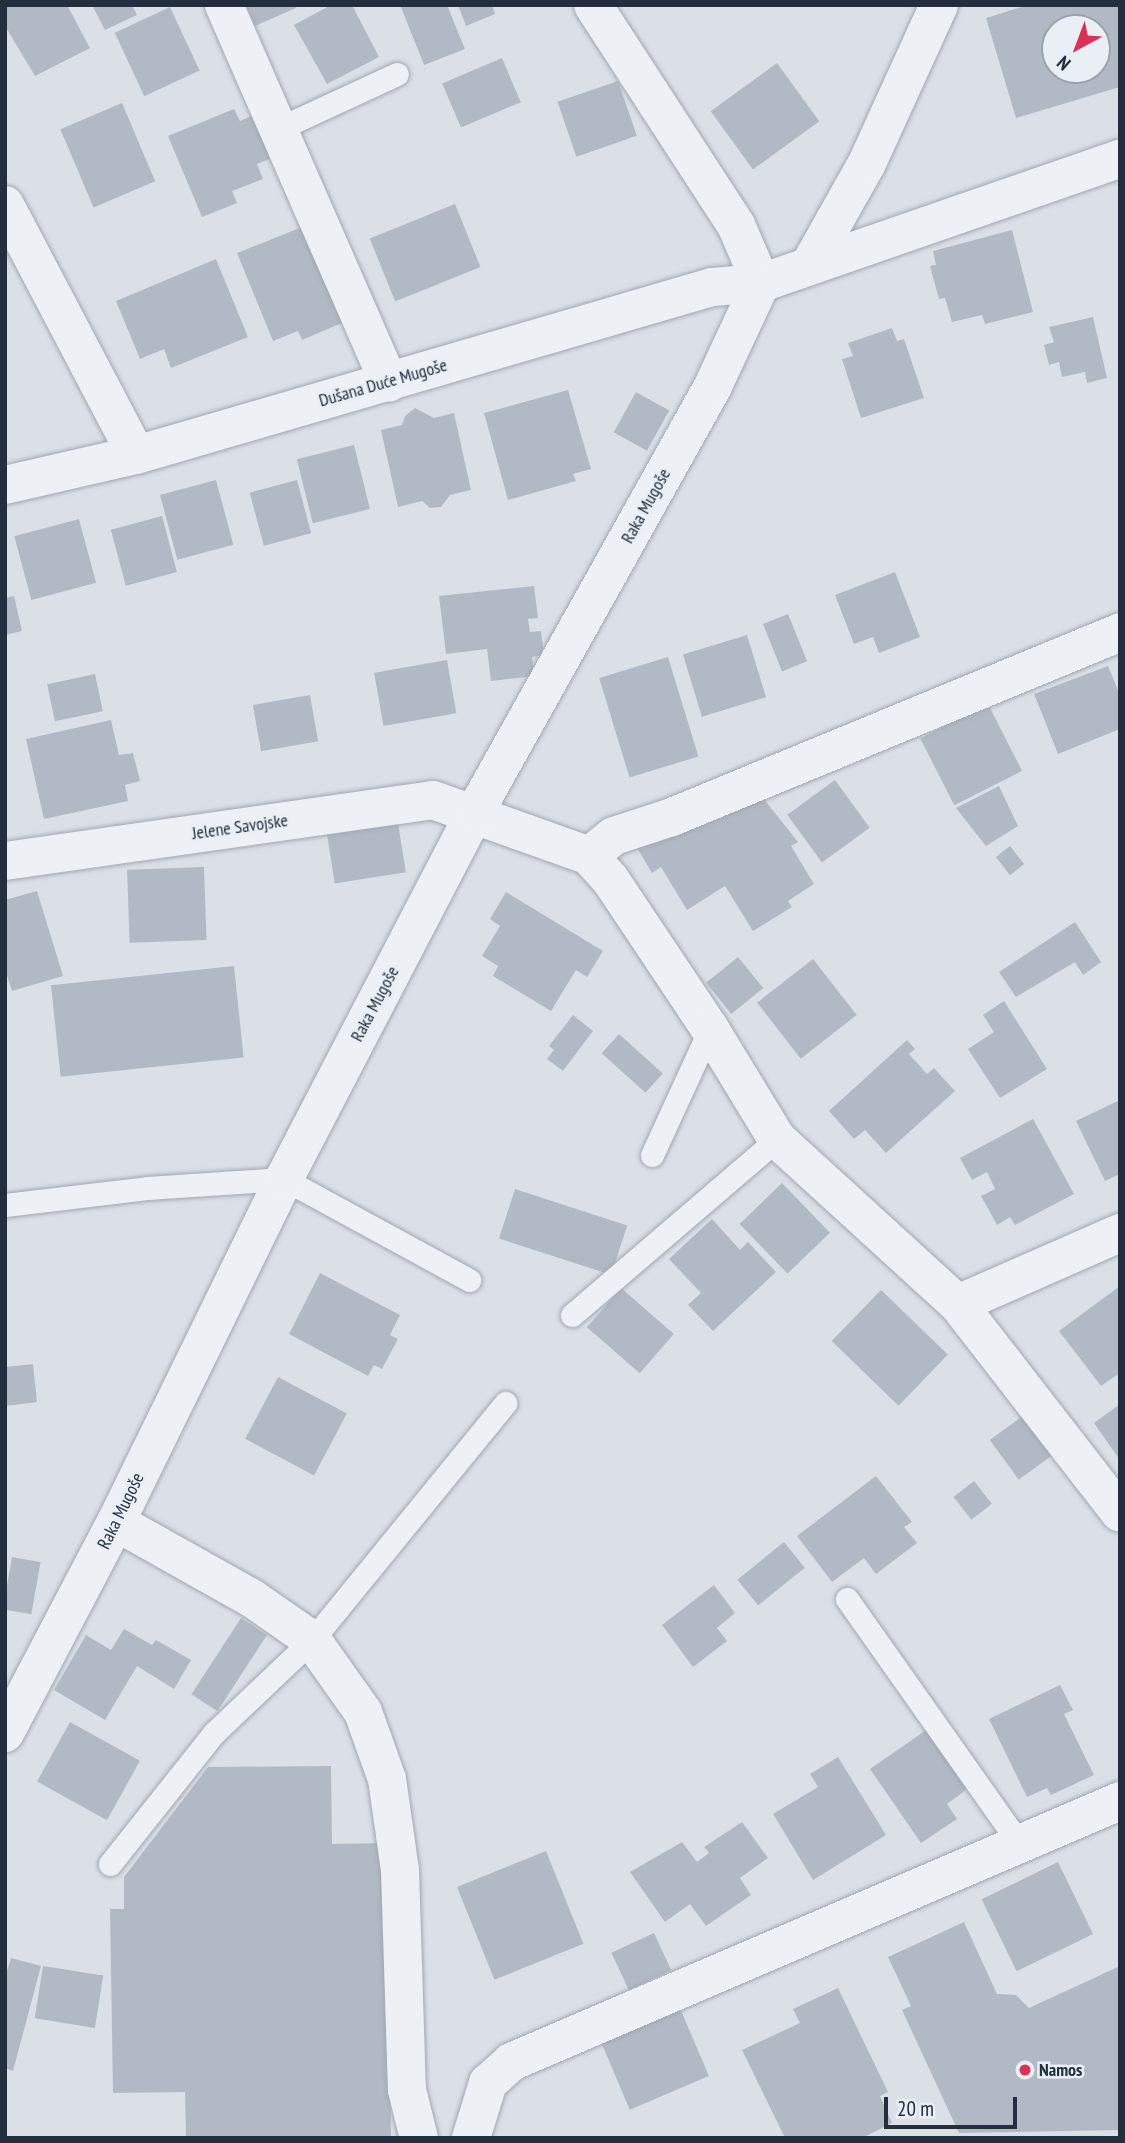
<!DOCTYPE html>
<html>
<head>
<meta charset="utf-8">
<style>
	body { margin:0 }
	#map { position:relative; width:1125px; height:2143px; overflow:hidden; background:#dbe0e7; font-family:"PT Sans Narrow",sans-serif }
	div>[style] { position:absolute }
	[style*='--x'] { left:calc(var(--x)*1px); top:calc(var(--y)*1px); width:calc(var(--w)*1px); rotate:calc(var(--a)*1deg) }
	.building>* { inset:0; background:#b1bac4; transform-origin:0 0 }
	.roads { filter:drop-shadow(0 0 2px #a0a7b1) drop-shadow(0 0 2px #a0a7b1) }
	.lane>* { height:23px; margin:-11.5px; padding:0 11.5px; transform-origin:11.5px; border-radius:11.5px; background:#edf1f5 }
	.street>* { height:38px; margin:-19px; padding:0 19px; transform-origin:19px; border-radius:19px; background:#edf1f5 }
	.dots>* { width:19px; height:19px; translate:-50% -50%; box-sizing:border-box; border:4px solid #eaeff5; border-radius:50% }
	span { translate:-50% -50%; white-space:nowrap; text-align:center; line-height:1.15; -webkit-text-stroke:5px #eaeff5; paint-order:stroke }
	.street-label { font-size:18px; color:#232f3e }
	.poi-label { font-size:18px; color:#232f3e; font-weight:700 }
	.left { translate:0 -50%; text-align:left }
	.frame { position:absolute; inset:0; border:7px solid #232f3e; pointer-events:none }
	.north { position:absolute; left:1041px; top:14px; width:70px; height:70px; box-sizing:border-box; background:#eaeff5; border:2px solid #9aa2ac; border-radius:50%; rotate:221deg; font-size:19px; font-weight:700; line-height:28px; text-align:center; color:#232f3e }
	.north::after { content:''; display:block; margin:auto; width:24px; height:32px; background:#dc3056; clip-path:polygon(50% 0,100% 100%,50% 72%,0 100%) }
	.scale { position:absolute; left:884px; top:2097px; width:133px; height:32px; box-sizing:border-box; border:4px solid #232f3e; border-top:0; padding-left:9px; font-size:21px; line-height:24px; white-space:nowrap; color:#232f3e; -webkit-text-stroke:5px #eaeff5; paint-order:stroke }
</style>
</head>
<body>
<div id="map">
	<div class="building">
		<i style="clip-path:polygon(5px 5px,67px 5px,90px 48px,35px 76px,5px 26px)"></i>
		<i style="clip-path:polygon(92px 5px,132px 5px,137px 15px,105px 30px)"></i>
		<i style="clip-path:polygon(246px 5px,295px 5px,296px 8px,255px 26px)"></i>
		<i style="clip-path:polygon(331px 5px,352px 5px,379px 57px,327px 84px,294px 25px)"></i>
		<i style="clip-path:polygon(400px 5px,447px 5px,465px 49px,424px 65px)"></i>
		<i style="clip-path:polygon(458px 5px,492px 5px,495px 14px,466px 26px)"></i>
		<i style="clip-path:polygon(evenodd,1028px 5px,1120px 5px,1120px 87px,1016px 118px,986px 18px,1028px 5px,1055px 28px,1097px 28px,1097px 70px,1055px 70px,1055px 28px)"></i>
		<i style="left:170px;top:7px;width:70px;height:61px;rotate:65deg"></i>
		<i style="left:502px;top:58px;width:48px;height:65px;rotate:67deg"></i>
		<i style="left:777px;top:63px;width:72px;height:82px;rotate:54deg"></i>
		<i style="left:618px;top:81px;width:58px;height:64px;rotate:71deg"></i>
		<i style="left:122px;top:103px;width:85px;height:67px;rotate:67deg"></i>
		<i style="clip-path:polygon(234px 109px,240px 121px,261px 112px,279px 155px,257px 164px,263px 179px,232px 191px,237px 203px,202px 217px,168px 136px)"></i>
		<i style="left:455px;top:204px;width:68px;height:92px;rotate:68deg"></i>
		<i style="clip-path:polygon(302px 227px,342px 323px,302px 340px,298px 331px,273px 341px,237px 253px)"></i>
		<i style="clip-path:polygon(1012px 230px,1033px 312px,985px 324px,982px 315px,952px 322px,945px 298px,939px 299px,930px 266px,936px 265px,933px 251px)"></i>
		<i style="clip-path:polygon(216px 259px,248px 337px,171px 368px,164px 349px,140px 359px,116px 301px)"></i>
		<i style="clip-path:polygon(1093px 317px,1107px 378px,1087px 383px,1085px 372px,1062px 377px,1059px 362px,1049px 365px,1044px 345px,1054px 342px,1049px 327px)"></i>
		<i style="clip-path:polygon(892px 328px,897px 341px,904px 339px,924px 398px,861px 418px,842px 359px,853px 356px,848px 343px)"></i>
		<i style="clip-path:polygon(568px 390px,591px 469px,573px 474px,576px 481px,508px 500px,484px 413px)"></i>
		<i style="left:636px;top:392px;width:38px;height:46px;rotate:29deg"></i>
		<i style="clip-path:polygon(415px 408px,434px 418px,454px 413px,471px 490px,450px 495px,441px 507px,430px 508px,422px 501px,398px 507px,381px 430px,402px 425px,405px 416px)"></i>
		<i style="left:354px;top:445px;width:66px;height:59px;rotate:76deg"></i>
		<i style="left:216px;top:480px;width:67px;height:58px;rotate:75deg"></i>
		<i style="left:297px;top:480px;width:55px;height:49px;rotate:75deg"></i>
		<i style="left:162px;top:516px;width:58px;height:53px;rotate:75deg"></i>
		<i style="left:79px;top:519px;width:66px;height:67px;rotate:75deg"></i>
		<i style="clip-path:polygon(895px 572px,920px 637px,879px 653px,873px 637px,854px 644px,835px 595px)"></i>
		<i style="clip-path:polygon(534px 586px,538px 618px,528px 619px,530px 632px,541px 631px,544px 655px,532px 657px,535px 676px,491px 681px,487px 649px,446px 654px,439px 596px)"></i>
		<i style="clip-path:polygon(14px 596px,22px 631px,5px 635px,5px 598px)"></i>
		<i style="left:788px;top:614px;width:51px;height:27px;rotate:68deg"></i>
		<i style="left:747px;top:635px;width:65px;height:67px;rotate:73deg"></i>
		<i style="left:668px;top:657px;width:104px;height:72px;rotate:73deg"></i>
		<i style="left:447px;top:660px;width:54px;height:74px;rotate:80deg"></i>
		<i style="clip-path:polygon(1108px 666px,1120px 695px,1120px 729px,1058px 754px,1034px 694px)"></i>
		<i style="left:95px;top:674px;width:38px;height:49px;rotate:78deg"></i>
		<i style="left:310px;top:695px;width:47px;height:58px;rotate:80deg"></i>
		<i style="left:988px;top:704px;width:75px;height:76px;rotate:63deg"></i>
		<i style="clip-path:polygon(111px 720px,119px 755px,133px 753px,140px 781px,125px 785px,128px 801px,44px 819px,26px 739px)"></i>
		<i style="left:835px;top:780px;width:59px;height:59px;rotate:54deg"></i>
		<i style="clip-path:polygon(999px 786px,1018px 826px,986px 846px,956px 808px)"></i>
		<i style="clip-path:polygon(759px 793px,798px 842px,791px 846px,814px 884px,788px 901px,792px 907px,753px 931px,725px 886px,687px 910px,661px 867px,652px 873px,632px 839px)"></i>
		<i style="left:396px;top:810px;width:63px;height:72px;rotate:81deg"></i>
		<i style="left:1010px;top:846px;width:23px;height:18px;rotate:52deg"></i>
		<i style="left:204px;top:867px;width:73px;height:77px;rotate:88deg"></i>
		<i style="clip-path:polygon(37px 891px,63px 976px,12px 991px,5px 970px,5px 900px)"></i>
		<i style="clip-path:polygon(506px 892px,603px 951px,587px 977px,576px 970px,551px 1011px,493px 976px,498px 966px,482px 956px,500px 926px,490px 919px)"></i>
		<i style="clip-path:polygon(1075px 922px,1101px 962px,1083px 975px,1075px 962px,1016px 997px,999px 972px)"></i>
		<i style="left:738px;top:957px;width:40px;height:41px;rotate:51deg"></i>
		<i style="left:813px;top:959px;width:71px;height:71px;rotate:52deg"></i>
		<i style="left:234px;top:966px;width:92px;height:184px;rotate:84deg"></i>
		<i style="clip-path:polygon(1004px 1001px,1047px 1069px,1000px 1098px,968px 1049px,994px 1032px,983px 1015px)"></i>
		<i style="clip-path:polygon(573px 1015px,593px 1031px,563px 1071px,547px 1059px,554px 1050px,549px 1046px)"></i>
		<i style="left:619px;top:1034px;width:59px;height:26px;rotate:42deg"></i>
		<i style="clip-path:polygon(907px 1040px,915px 1049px,909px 1054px,927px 1074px,934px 1068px,955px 1091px,886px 1153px,865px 1130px,854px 1139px,829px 1111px)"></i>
		<i style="clip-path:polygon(1120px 1100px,1120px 1174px,1105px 1181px,1076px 1121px)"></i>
		<i style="clip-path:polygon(1033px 1119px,1074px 1194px,1015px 1225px,1010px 1217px,997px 1225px,981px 1196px,995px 1189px,987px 1172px,972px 1180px,960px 1158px)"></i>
		<i style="left:782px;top:1183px;width:69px;height:59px;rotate:46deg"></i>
		<i style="left:515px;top:1189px;width:118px;height:52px;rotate:18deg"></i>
		<i style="clip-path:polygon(712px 1219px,740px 1250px,748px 1242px,776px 1272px,713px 1331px,688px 1305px,701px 1293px,669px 1259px)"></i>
		<i style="clip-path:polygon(320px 1273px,400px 1315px,390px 1335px,398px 1339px,382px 1369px,374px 1365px,368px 1376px,289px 1334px)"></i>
		<i style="clip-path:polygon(1120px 1286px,1120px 1373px,1101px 1386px,1059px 1331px)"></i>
		<i style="left:621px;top:1288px;width:70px;height:52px;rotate:41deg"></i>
		<i style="left:881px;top:1290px;width:93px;height:71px;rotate:44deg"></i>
		<i style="clip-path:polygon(33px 1364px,37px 1402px,5px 1406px,5px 1367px)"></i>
		<i style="left:278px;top:1377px;width:78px;height:70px;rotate:28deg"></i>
		<i style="clip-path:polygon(1120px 1404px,1120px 1460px,1094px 1423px)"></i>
		<i style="left:1027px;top:1413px;width:49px;height:46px;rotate:54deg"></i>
		<i style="clip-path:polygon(876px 1476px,912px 1522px,904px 1527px,917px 1543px,876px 1574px,864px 1558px,832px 1582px,797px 1536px)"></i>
		<i style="left:974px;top:1481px;width:29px;height:26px;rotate:52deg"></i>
		<i style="left:784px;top:1542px;width:33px;height:60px;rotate:51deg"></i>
		<i style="left:12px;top:1557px;width:29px;height:53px;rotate:10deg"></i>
		<i style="clip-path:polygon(714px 1585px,735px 1613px,717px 1628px,727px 1641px,693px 1667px,662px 1625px)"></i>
		<i style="left:241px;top:1618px;width:31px;height:91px;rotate:33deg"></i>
		<i style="clip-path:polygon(124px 1629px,152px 1645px,156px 1640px,191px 1660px,174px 1689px,137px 1666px,105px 1720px,54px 1690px,86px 1635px,111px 1650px)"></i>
		<i style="clip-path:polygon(1060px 1685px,1073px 1710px,1064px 1714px,1094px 1775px,1051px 1795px,1047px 1788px,1027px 1797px,989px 1719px)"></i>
		<i style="left:70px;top:1722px;width:80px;height:68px;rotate:29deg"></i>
		<i style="clip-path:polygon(929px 1728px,970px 1787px,947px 1804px,957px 1819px,921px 1843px,870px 1769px)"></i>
		<i style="clip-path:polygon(838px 1757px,886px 1835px,813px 1880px,773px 1814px,818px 1787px,810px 1774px)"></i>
		<i style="clip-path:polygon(331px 1766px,332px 1844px,388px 1843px,391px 2136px,186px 2138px,185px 2092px,113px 2093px,110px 1909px,124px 1909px,124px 1877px,208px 1767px)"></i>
		<i style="clip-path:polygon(742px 1822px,768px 1858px,740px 1878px,751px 1895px,706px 1926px,690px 1904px,665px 1922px,630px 1872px,682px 1842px,697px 1862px,709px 1853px,704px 1847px)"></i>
		<i style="left:546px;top:1851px;width:100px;height:96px;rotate:68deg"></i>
		<i style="left:1058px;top:1862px;width:80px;height:85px;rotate:64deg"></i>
		<i style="clip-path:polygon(964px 1922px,997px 1994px,1016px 1995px,1029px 2008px,1120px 1966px,1120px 2130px,959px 2133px,902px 2010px,911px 2006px,888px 1957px)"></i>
		<i style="left:654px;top:1933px;width:41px;height:47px;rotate:65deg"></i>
		<i style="clip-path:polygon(11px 1958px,41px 1966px,13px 2071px,5px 2068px,5px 1977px)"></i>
		<i style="left:43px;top:1966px;width:61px;height:53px;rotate:9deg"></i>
		<i style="clip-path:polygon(838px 1988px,888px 2092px,880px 2096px,892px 2123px,862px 2138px,785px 2138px,742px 2050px,800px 2023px,793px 2009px)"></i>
		<i style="left:680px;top:2008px;width:74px;height:86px;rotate:67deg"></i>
	</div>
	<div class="roads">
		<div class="lane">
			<i style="--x:278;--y:129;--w:131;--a:-24.8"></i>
			<i style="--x:652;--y:1155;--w:139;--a:-65.3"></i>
			<i style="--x:5;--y:1205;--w:143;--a:-6.8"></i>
			<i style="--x:147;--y:1188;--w:137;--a:-3.8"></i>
			<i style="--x:284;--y:1179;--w:211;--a:28.6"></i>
			<i style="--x:572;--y:1315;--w:270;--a:-40.6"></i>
			<i style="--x:847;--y:1599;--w:300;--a:54.8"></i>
			<i style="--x:110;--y:1864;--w:167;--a:-51.6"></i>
			<i style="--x:214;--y:1733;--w:135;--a:-43.5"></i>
			<i style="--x:312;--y:1640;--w:306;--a:-50.8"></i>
		</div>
		<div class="street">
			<i style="--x:224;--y:5;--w:412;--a:66.4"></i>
			<i style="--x:593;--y:5;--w:262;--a:57"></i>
			<i style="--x:736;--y:225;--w:63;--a:66.7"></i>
			<i style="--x:5;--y:205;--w:282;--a:62.3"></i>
			<i style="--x:809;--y:266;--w:118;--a:-60.6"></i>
			<i style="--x:867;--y:163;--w:174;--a:-65.5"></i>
			<i style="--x:5;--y:485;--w:134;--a:-12.9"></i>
			<i style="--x:136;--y:455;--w:600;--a:-16.26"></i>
			<i style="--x:712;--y:287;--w:49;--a:-4.7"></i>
			<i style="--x:761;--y:283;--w:380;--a:-19.1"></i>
			<i style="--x:589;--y:856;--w:32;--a:-39"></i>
			<i style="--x:614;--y:836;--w:61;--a:-18.1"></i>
			<i style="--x:672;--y:817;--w:485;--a:-22.4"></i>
			<i style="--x:5;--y:861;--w:432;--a:-8.1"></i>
			<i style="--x:433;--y:800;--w:166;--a:19.7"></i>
			<i style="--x:589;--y:856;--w:31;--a:48"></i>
			<i style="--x:610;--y:879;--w:180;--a:56.3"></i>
			<i style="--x:710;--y:1029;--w:129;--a:58.7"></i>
			<i style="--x:777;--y:1139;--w:245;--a:42.4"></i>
			<i style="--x:958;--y:1304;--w:264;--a:52.2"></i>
			<i style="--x:958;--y:1304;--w:177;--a:-23.7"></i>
			<i style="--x:116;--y:1522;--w:157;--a:29.3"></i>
			<i style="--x:253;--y:1599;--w:72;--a:34.8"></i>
			<i style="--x:312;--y:1640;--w:88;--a:54.7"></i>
			<i style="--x:363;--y:1712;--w:71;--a:70.3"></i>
			<i style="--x:387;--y:1779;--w:92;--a:81.9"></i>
			<i style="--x:400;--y:1870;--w:220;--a:88.2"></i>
			<i style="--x:407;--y:2090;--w:49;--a:76"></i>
			<i style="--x:5;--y:1733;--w:238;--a:-62.3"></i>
			<i style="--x:116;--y:1522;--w:382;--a:-63.9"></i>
			<i style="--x:284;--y:1179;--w:414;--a:-62.5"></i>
			<i style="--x:475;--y:812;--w:486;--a:-60.8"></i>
			<i style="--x:712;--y:388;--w:116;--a:-65"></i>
			<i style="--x:471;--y:2138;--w:58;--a:-72.8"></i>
			<i style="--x:488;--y:2083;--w:31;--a:-42"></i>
			<i style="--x:511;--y:2062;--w:663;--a:-23.2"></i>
		</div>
	</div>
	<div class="dots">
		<i style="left:1025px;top:2070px;background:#dc3056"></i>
	</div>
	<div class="street-label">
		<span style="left:383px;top:383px;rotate:-16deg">Dušana Duće Mugoše</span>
		<span style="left:646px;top:506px;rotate:-61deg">Raka Mugoše</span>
		<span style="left:240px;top:827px;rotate:-8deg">Jelene Savojske</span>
		<span style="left:375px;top:1004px;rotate:-62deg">Raka Mugoše</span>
		<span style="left:121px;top:1511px;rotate:-64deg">Raka Mugoše</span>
	</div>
	<div class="poi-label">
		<span class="left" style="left:1039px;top:2070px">Namos</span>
	</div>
	<div class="frame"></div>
	<div class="north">N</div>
	<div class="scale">20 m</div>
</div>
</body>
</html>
